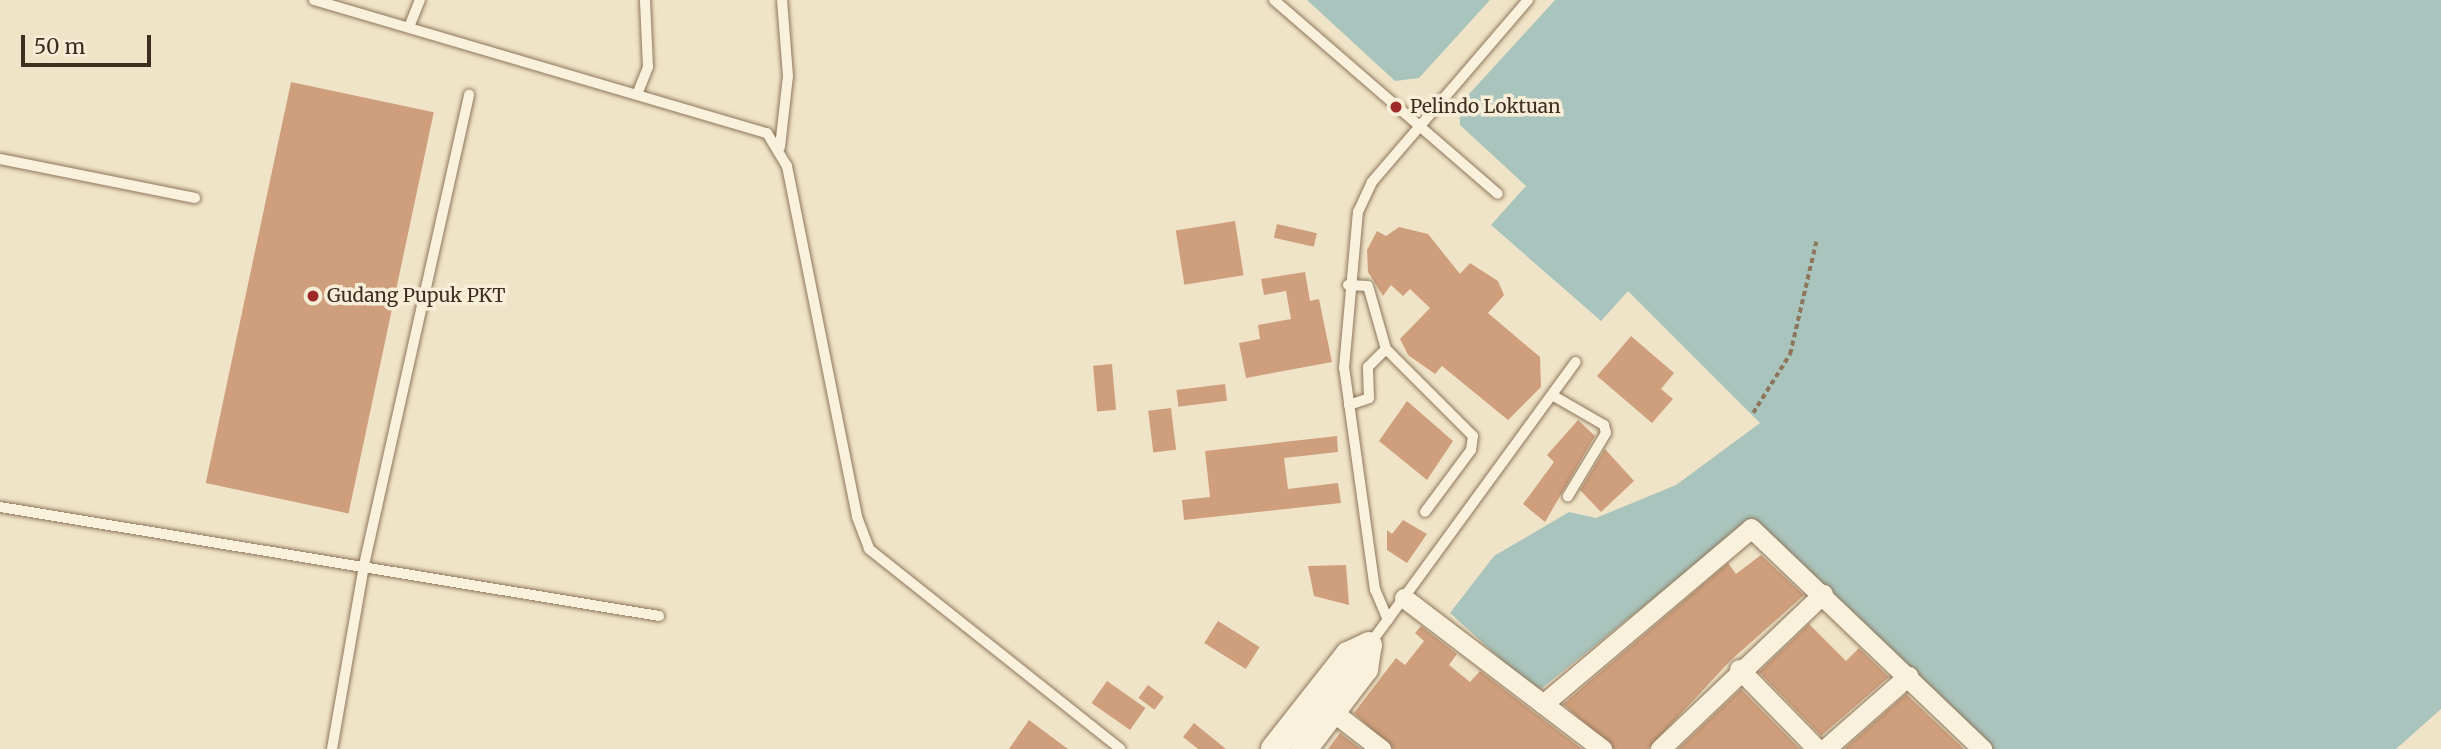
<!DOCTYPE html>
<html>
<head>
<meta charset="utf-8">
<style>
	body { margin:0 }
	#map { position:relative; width:2441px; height:749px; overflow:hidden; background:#f0e4c8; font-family:Merriweather,serif }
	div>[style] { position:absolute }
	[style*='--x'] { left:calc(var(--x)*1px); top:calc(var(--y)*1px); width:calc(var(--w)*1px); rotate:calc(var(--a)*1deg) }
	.water>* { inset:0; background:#a9c4bc }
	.building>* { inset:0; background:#cf9f7d; transform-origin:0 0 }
	.path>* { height:3.5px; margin-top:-1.75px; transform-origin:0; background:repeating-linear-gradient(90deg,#8d765c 0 5px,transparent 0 8.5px) }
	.roads { filter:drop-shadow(0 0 2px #8d765c) drop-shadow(0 0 2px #8d765c) }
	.lane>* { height:10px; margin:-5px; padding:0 5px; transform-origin:5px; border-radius:5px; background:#faf1dc }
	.street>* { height:19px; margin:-9.5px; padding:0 9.5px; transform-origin:9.5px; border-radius:9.5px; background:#faf1dc }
	.secondary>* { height:26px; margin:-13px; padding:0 13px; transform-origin:13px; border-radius:13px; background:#faf1dc }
	.dots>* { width:19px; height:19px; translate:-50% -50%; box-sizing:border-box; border:4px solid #f7eed8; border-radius:50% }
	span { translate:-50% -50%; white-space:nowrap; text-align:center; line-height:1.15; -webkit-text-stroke:7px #f7eed8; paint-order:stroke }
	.poi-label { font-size:19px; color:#3d2e20 }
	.left { translate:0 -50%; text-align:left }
	.scale { position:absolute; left:21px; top:35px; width:130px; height:32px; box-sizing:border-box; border:4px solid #3d2e20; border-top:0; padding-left:9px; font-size:21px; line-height:24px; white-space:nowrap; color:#3d2e20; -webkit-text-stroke:5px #f7eed8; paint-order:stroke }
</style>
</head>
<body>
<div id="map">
	<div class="water">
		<i style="clip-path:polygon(1307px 0,1490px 0,1419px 78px,1395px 81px)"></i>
		<i style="clip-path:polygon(1555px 0,2441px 0,2441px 709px,2396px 749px,1990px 749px,1746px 524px,1537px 692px,1450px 613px,1494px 556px,1569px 512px,1596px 518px,1676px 485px,1760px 423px,1628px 291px,1601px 321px,1491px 225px,1526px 186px,1460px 125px,1459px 105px)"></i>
	</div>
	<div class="building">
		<i style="left:291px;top:82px;width:146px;height:410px;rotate:12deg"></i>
		<i style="left:1235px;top:221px;width:55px;height:60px;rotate:81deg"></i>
		<i style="left:1277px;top:224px;width:41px;height:14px;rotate:13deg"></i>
		<i style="clip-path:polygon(1399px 227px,1428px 234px,1460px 274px,1470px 263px,1498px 281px,1504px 295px,1488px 313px,1540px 357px,1541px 387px,1508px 420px,1442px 366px,1435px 374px,1408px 355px,1400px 339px,1430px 308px,1410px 289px,1403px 296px,1391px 285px,1383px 296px,1368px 272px,1367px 250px,1377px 231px,1386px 236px)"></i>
		<i style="clip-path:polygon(1305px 272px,1310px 301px,1319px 299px,1332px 362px,1246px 378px,1239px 343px,1260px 339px,1258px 325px,1291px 319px,1286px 291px,1264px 295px,1261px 279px)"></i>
		<i style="clip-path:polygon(1631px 336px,1674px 373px,1661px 389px,1673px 399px,1652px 423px,1597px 376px)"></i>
		<i style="left:1112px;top:364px;width:46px;height:19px;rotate:85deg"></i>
		<i style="left:1225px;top:384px;width:17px;height:49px;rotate:83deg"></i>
		<i style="clip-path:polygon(1407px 401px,1453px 441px,1427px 480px,1379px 441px)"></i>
		<i style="left:1171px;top:408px;width:42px;height:23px;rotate:83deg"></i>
		<i style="clip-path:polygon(1578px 420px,1595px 436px,1545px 522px,1523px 504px,1554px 462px,1547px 455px)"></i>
		<i style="clip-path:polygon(1337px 436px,1338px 452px,1284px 458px,1288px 489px,1338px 483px,1341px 503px,1184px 520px,1182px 500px,1210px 497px,1205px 451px)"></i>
		<i style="clip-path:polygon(1605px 449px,1634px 481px,1601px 512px,1580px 490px)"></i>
		<i style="clip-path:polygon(1403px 520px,1427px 534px,1407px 563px,1387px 550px,1387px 530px,1392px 534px)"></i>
		<i style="clip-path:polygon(1761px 555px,1804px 595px,1730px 661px,1648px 749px,1614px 749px,1563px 704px,1728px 563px,1736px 574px)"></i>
		<i style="clip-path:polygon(1346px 565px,1349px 605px,1314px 596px,1308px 566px)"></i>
		<i style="left:1218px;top:621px;width:49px;height:26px;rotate:32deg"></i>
		<i style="clip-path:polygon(1809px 624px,1846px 661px,1859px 648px,1889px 677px,1821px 736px,1759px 672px)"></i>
		<i style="clip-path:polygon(1421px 626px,1457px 654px,1449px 665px,1470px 682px,1480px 671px,1582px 749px,1393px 749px,1354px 713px,1396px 658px,1405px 665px,1424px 641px,1415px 633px)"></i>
		<i style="left:1107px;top:681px;width:47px;height:27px;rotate:35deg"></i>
		<i style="left:1148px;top:685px;width:20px;height:16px;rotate:37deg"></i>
		<i style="clip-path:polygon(1741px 689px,1800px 749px,1678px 749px)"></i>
		<i style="clip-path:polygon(1906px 694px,1964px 749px,1844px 749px)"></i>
		<i style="clip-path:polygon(1029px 720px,1068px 749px,1009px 749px)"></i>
		<i style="clip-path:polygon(1194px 723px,1226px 749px,1198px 749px,1183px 737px)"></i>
		<i style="clip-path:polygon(1340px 733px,1361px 749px,1328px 749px)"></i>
	</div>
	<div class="path">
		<i style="--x:1753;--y:413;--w:70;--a:-57.9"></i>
		<i style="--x:1790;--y:354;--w:115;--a:-76.9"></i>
	</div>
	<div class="roads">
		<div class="lane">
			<i style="--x:314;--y:0;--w:472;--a:16.4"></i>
			<i style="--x:767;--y:133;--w:39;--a:59"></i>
			<i style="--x:787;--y:166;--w:358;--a:78.7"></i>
			<i style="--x:857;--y:517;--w:34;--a:69"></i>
			<i style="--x:869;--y:549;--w:321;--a:38.5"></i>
			<i style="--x:1274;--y:0;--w:296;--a:40.9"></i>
			<i style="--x:409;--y:27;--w:29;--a:-68"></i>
			<i style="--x:638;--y:92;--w:27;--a:-68"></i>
			<i style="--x:648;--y:67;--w:67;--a:-92.6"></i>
			<i style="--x:780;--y:147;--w:71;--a:-83.6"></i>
			<i style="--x:788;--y:76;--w:76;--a:-94.5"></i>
			<i style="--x:0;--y:159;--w:199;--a:11.3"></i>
			<i style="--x:1348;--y:285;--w:20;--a:3"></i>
			<i style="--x:1368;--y:286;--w:66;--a:74.1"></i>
			<i style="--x:1552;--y:395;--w:60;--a:30"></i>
			<i style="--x:1604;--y:425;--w:8;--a:76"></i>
			<i style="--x:1606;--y:433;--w:74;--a:121.1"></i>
			<i style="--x:1349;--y:405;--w:21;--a:-19"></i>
			<i style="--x:1369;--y:398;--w:31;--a:-92"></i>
			<i style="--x:1368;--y:367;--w:25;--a:-45"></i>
			<i style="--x:1386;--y:349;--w:123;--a:45"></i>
			<i style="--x:1473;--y:436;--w:14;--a:98"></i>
			<i style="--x:1471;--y:450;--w:77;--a:126.6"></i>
			<i style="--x:0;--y:507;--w:668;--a:9.39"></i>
			<i style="--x:1388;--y:620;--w:33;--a:-113"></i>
			<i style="--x:1375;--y:590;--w:224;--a:-97.9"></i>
			<i style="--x:1344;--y:368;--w:157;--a:-84.9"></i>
			<i style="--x:1358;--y:212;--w:33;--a:-65"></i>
			<i style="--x:1372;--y:182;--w:240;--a:-49.4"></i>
			<i style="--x:1370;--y:644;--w:349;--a:-53.9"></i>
			<i style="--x:332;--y:749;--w:187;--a:-80.1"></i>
			<i style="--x:364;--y:565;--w:482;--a:-77.4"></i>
		</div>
		<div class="street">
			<i style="--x:1404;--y:598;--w:249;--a:37.3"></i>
			<i style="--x:1739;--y:669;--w:112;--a:45.7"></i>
			<i style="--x:1543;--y:704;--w:272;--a:-40.2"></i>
			<i style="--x:1751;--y:528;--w:320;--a:43.7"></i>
			<i style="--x:1333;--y:712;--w:61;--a:37.6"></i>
			<i style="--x:1660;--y:749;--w:225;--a:-43.6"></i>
			<i style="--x:1825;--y:749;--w:111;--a:-41.3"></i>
		</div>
		<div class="secondary">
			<i style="--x:1274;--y:749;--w:120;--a:-51.8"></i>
			<i style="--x:1348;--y:655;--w:23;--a:-25"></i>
			<i style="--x:1304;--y:749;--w:101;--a:-52.7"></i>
			<i style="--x:1365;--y:669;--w:24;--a:-81"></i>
		</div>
	</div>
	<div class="dots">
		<i style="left:1396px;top:107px;background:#9e2a2b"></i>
		<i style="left:313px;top:296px;background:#9e2a2b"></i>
	</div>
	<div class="poi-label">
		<span class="left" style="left:1410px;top:107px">Pelindo Loktuan</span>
		<span class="left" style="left:327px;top:296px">Gudang Pupuk PKT</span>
	</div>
	<div class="scale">50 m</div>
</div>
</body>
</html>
